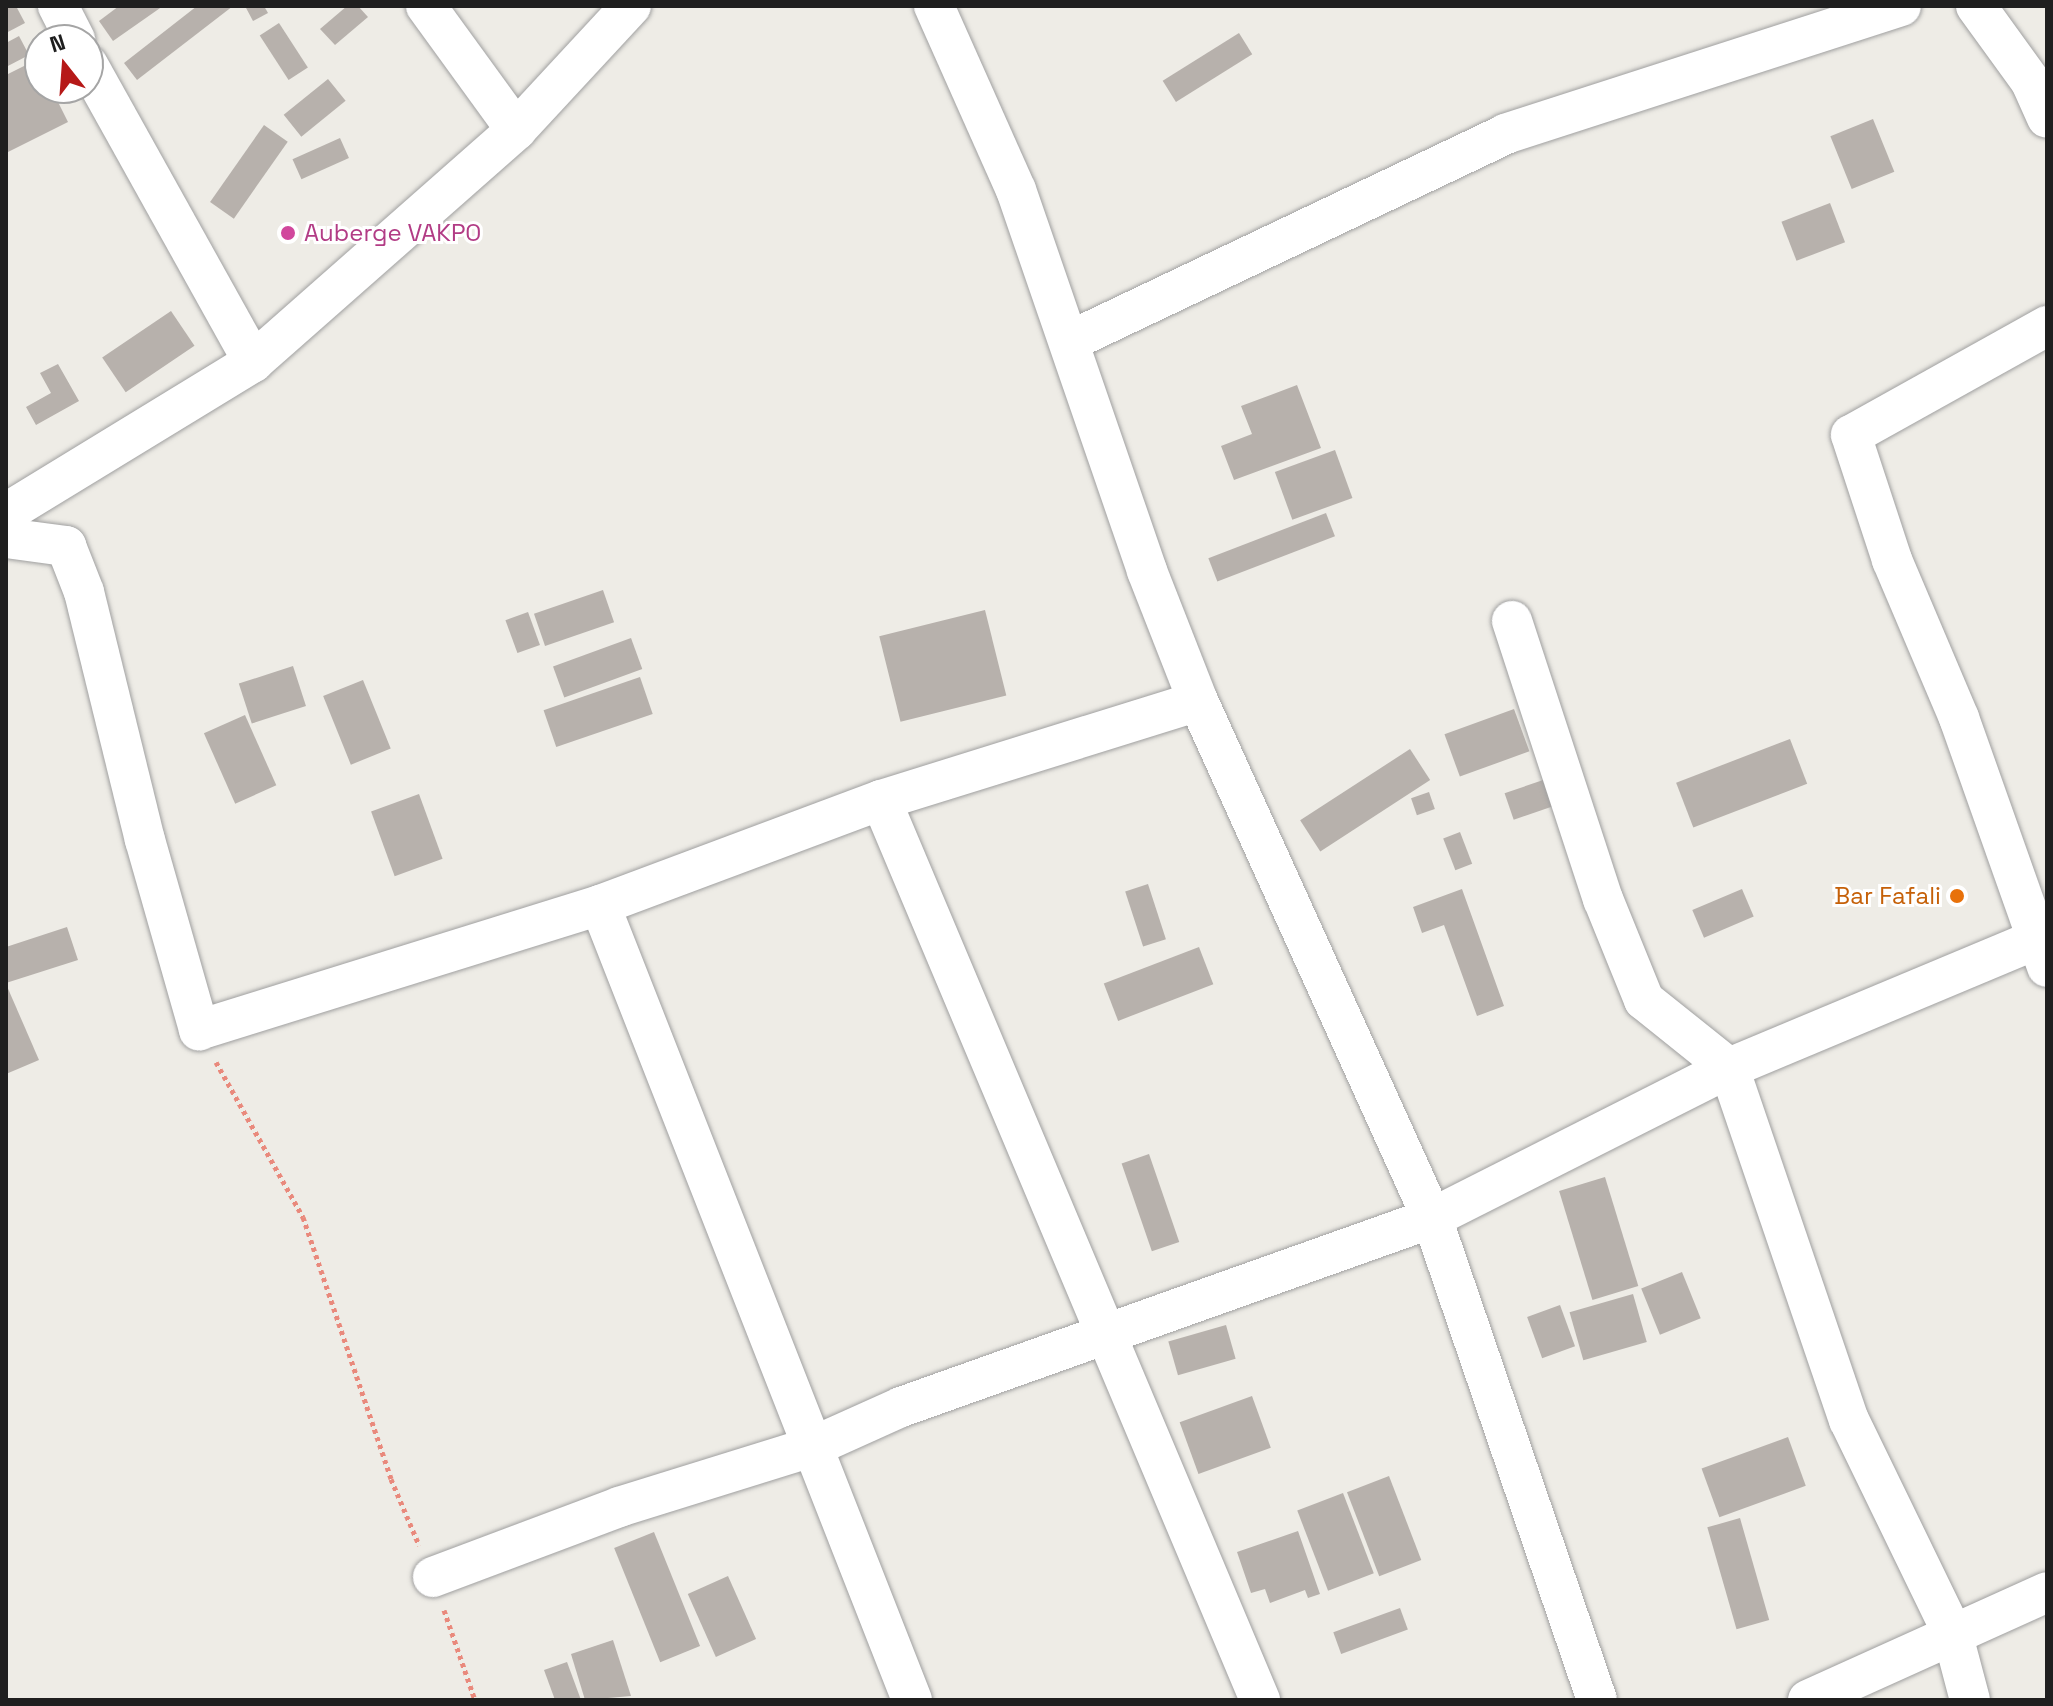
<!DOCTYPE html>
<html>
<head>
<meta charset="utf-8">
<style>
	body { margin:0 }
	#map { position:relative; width:2053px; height:1706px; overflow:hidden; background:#eeece6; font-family:"Space Grotesk",sans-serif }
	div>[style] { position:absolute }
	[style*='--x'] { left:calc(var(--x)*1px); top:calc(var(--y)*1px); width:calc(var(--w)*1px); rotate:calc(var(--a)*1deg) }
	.building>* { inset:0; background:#b7b1ac; transform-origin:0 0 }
	.path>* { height:5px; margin-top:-2.5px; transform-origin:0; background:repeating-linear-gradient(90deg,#e9897c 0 4px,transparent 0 8px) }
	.roads { filter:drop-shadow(0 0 2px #a0a0a0) drop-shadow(0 0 2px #a0a0a0) }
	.minor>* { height:40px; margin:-20px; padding:0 20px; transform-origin:20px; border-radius:20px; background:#fff }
	.dots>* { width:22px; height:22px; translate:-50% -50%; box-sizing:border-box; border:4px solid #fff; border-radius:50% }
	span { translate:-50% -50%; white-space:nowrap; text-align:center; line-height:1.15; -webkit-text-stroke:6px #fff; paint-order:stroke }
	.hotel-label { font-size:24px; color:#b23c85 }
	.left { translate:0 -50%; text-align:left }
	.food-label { font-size:24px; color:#c56008 }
	.right { translate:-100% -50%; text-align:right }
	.frame { position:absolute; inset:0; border:8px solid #1f1f1f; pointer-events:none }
	.north { position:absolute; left:24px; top:24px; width:80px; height:80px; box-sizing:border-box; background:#fff; border:2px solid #a5a5a5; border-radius:50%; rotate:343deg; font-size:22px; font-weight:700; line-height:32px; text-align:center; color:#1f1f1f }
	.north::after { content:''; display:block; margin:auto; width:28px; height:36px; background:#b61918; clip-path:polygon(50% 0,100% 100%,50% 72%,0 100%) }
</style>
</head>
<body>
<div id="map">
	<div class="building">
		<i style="clip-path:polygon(6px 6px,16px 6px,25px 23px,6px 33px)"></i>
		<i style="clip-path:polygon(119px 6px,163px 6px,113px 41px,99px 21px)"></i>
		<i style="clip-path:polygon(197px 6px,233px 6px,137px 80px,124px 63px)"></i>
		<i style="clip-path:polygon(245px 6px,264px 6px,268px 13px,253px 21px)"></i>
		<i style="clip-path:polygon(347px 6px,358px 6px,368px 17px,335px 45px,320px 29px)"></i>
		<i style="left:279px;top:23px;width:53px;height:23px;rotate:57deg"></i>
		<i style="left:1239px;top:33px;width:25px;height:90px;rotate:58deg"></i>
		<i style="clip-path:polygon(19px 36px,29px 55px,6px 67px,6px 43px)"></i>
		<i style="clip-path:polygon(36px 60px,40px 88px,51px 88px,68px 122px,6px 153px,6px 75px)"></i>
		<i style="left:328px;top:79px;width:28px;height:57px;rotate:51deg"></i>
		<i style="left:1873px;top:119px;width:57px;height:46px;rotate:68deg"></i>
		<i style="left:264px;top:125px;width:29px;height:94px;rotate:35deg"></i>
		<i style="left:340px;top:138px;width:22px;height:52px;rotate:66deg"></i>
		<i style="left:1830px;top:203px;width:42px;height:52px;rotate:69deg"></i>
		<i style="left:171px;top:311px;width:42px;height:83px;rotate:56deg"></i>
		<i style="clip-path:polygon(58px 364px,79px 401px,36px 425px,26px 407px,51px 393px,40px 373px)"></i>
		<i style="clip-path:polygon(1297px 385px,1321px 448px,1234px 480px,1221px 446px,1252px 434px,1241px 406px)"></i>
		<i style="left:1335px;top:450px;width:51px;height:64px;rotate:70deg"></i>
		<i style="left:1326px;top:513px;width:25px;height:126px;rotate:69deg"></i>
		<i style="left:603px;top:590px;width:34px;height:73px;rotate:71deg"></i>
		<i style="left:985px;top:610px;width:88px;height:109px;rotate:76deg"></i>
		<i style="left:528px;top:612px;width:35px;height:24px;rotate:70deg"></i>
		<i style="left:631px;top:638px;width:33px;height:83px;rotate:70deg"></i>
		<i style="left:293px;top:666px;width:42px;height:57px;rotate:72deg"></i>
		<i style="left:640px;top:677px;width:39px;height:102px;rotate:71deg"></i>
		<i style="left:363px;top:680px;width:74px;height:43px;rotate:68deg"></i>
		<i style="left:1514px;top:709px;width:45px;height:74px;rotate:70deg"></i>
		<i style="left:245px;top:715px;width:77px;height:45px;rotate:66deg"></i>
		<i style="left:1790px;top:739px;width:48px;height:122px;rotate:69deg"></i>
		<i style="left:1410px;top:749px;width:37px;height:131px;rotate:57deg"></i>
		<i style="left:1549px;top:778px;width:28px;height:47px;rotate:71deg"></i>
		<i style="left:1429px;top:792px;width:18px;height:19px;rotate:71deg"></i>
		<i style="left:419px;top:794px;width:69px;height:51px;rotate:70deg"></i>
		<i style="left:1460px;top:832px;width:34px;height:18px;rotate:69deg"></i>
		<i style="left:1148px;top:884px;width:58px;height:24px;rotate:72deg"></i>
		<i style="clip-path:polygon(1462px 889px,1504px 1006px,1477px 1016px,1444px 925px,1422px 933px,1413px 907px)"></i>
		<i style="left:1742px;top:889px;width:30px;height:54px;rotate:67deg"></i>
		<i style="clip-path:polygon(67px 927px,78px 960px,6px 983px,6px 947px)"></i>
		<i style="left:1199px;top:947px;width:40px;height:102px;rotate:69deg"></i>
		<i style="clip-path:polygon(6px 984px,39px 1060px,6px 1074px)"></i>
		<i style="left:1149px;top:1154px;width:93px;height:29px;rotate:71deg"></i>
		<i style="left:1605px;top:1177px;width:114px;height:48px;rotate:73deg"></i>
		<i style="left:1682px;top:1272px;width:50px;height:44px;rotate:68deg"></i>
		<i style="left:1633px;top:1294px;width:50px;height:66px;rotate:74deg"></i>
		<i style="left:1560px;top:1305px;width:44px;height:35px;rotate:70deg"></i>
		<i style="left:1226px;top:1325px;width:35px;height:60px;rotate:74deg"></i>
		<i style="left:1252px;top:1396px;width:55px;height:77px;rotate:70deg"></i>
		<i style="left:1788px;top:1437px;width:52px;height:92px;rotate:70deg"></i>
		<i style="left:1389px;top:1476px;width:90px;height:45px;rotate:69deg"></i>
		<i style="left:1343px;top:1493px;width:86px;height:49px;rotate:69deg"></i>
		<i style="left:1740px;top:1518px;width:106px;height:34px;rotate:74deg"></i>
		<i style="clip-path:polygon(1298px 1531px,1320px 1594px,1308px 1598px,1305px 1590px,1270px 1603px,1265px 1589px,1251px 1593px,1237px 1552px)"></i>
		<i style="left:654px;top:1532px;width:123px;height:43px;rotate:68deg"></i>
		<i style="left:728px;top:1576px;width:69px;height:44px;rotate:66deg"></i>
		<i style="left:1400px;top:1608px;width:23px;height:71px;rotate:70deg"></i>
		<i style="clip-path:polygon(613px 1640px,631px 1696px,585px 1700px,571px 1654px)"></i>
		<i style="clip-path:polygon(567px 1662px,581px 1700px,555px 1700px,544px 1670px)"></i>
	</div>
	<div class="path">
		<i style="--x:216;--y:1062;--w:178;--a:60.7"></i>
		<i style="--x:303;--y:1217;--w:276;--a:71.4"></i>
		<i style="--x:391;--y:1479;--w:72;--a:67"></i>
		<i style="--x:444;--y:1610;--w:95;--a:71"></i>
	</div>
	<div class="roads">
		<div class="minor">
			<i style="--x:58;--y:6;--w:38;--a:63"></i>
			<i style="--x:426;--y:6;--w:153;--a:54"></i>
			<i style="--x:934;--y:6;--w:201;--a:66"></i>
			<i style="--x:1016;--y:190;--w:403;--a:71"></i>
			<i style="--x:1147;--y:571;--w:140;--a:68.6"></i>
			<i style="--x:1198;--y:701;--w:567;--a:65.65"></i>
			<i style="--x:1432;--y:1218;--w:509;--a:71.1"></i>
			<i style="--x:1976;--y:6;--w:94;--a:54.1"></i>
			<i style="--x:2031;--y:82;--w:39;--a:66"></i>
			<i style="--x:88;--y:65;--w:340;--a:60.9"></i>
			<i style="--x:2047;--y:326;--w:224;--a:150.9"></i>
			<i style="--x:1851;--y:435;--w:132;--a:71.8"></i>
			<i style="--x:1892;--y:560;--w:172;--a:67"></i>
			<i style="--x:1959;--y:718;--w:264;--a:70.5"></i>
			<i style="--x:1070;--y:341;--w:482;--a:-25.4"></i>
			<i style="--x:1505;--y:134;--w:416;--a:-17.9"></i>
			<i style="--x:6;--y:513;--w:289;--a:-31.4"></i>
			<i style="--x:253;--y:362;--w:351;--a:-41.4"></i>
			<i style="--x:516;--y:130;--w:169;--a:-47.2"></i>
			<i style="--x:6;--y:538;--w:61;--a:7.6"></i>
			<i style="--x:66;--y:546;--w:49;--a:68.6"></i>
			<i style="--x:84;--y:592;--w:255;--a:76.2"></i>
			<i style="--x:145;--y:840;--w:198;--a:74.1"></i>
			<i style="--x:199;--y:1030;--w:420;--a:-17.3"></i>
			<i style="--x:600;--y:905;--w:300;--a:-20.5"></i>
			<i style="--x:881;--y:800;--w:332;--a:-17.3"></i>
			<i style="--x:1512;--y:621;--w:293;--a:71.9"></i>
			<i style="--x:1603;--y:899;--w:109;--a:67.9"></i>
			<i style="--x:1644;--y:1000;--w:109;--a:38.7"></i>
			<i style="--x:1729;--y:1068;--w:372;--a:71.2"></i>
			<i style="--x:1849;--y:1420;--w:236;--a:64.1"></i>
			<i style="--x:1952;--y:1632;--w:70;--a:75.2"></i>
			<i style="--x:881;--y:800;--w:977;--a:67.16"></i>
			<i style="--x:600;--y:905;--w:854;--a:68.57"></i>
			<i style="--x:433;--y:1577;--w:199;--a:-20.6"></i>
			<i style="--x:619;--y:1507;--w:202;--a:-17.3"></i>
			<i style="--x:812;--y:1447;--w:98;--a:-24.2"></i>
			<i style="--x:901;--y:1407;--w:564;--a:-19.59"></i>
			<i style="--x:1432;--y:1218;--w:333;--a:-26.8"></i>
			<i style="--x:1729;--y:1068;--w:345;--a:-22.7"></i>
			<i style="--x:1808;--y:1700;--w:262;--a:-24.3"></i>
		</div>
	</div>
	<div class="dots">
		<i style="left:288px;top:233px;background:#d1479c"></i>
		<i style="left:1957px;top:896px;background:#e8710a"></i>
	</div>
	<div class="hotel-label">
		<span class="left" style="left:304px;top:233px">Auberge VAKPO</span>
	</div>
	<div class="food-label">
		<span class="right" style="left:1941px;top:896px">Bar Fafali</span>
	</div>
	<div class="frame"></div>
	<div class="north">N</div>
</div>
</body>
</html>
